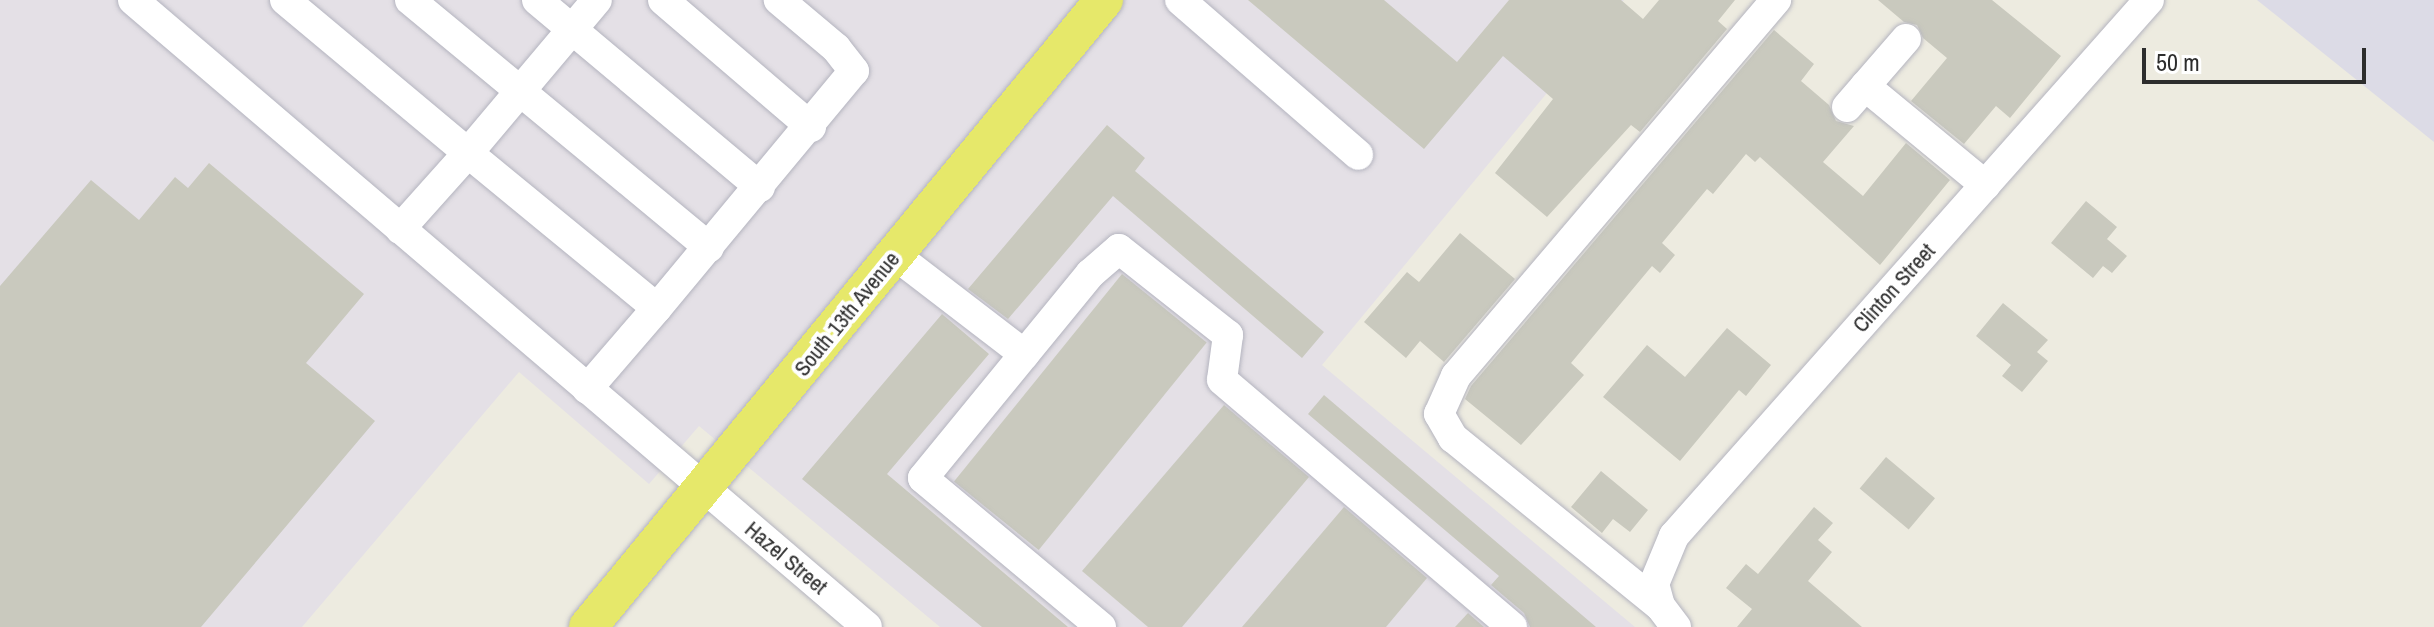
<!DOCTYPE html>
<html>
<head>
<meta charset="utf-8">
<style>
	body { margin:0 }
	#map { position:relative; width:2434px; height:627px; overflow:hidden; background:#edebe0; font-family:"Archivo Narrow",sans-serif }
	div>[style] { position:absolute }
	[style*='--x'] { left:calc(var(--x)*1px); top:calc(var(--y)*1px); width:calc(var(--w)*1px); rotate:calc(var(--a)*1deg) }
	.industrial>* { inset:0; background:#e4e0e6 }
	.airport>* { inset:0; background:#dcdbe6 }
	.building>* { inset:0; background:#c9c9be; transform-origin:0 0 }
	.roads { filter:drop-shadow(0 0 2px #b4b4bf) drop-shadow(0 0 2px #b4b4bf) }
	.minor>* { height:30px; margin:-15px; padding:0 15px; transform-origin:15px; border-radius:15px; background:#fff }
	.major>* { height:38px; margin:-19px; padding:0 19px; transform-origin:19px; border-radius:19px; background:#e6e86a }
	span { translate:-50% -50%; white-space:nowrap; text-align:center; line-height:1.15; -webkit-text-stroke:8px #fff; paint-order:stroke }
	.street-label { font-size:22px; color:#2d2d2d }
	.scale { position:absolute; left:2142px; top:48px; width:224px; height:36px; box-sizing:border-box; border:4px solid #2d2d2d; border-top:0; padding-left:10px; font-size:24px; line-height:28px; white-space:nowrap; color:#2d2d2d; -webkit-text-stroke:6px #fff; paint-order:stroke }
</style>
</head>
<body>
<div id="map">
	<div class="industrial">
		<i style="clip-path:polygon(0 0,1624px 0,1322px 365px,1635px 627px,940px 627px,699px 426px,649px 484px,519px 372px,302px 627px,0 627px)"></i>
	</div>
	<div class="airport">
		<i style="clip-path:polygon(2257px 0,2434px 0,2434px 142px)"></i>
	</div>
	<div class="building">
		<i style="clip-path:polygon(1248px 0,1384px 0,1457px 62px,1509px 0,1621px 0,1643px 19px,1659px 0,1735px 0,1718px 21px,1727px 29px,1640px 132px,1631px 125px,1547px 217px,1495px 173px,1553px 99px,1503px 56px,1424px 149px)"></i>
		<i style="clip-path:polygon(1878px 0,1992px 0,2061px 56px,2010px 118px,1996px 106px,1964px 144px,1911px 101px,1947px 58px,1923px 38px,1917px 25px,1904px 22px)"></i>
		<i style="clip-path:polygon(1774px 30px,1814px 64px,1801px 81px,1829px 105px,1836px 121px,1854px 126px,1823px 162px,1863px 196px,1906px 143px,1950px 180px,1880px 265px,1760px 157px,1755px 162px,1746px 154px,1713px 194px,1707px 189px,1662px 243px,1675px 255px,1660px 273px,1652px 266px,1571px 363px,1584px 375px,1521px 445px,1465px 399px,1471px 386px)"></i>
		<i style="clip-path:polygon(1107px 125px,1145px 158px,1135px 171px,1324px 332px,1302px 358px,1113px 196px,1008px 319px,968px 289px)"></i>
		<i style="clip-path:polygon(209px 163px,364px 294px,306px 363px,375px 421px,201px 627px,0 627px,0 286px,91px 180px,139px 220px,175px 177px,188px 188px)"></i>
		<i style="clip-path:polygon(2086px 201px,2117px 227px,2107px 239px,2127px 256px,2112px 273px,2103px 266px,2093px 278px,2051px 243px)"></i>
		<i style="clip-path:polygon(1460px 233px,1515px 279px,1444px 362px,1420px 341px,1406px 358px,1364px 322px,1407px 272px,1419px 282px)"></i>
		<i style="left:1122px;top:274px;width:109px;height:267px;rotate:39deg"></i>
		<i style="clip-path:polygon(2003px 303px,2048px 340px,2037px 352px,2048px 361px,2022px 392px,2002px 376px,2011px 365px,1976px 336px)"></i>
		<i style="clip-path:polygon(942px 314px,989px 354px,887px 474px,1068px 627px,982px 627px,802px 479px)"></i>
		<i style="clip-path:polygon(1727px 328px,1771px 365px,1746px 396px,1739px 390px,1680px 461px,1603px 397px,1647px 345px,1685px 377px)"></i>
		<i style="clip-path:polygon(1324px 395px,1596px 627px,1530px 627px,1524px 613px,1491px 585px,1499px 576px,1308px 414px)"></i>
		<i style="clip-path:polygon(1224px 405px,1309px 477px,1182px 627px,1148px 627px,1082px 571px)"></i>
		<i style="left:1886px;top:457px;width:64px;height:41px;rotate:40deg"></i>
		<i style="clip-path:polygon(1601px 471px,1648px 510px,1630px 532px,1613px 519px,1602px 533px,1571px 507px)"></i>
		<i style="clip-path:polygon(1344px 507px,1427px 578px,1386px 627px,1242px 627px)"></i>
		<i style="clip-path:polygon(1814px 507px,1833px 523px,1818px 540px,1832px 552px,1808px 581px,1862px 627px,1737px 627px,1752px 609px,1726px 588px,1746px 564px,1758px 574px)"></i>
		<i style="clip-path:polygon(1468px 613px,1484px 627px,1455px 627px)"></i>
	</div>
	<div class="roads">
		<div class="minor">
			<i style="--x:133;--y:0;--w:965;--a:40.5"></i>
			<i style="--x:285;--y:0;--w:239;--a:39.9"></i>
			<i style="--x:468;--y:153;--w:200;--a:-49.9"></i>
			<i style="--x:410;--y:0;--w:388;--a:39.6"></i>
			<i style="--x:537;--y:0;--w:291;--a:40"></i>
			<i style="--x:663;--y:0;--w:195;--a:40.6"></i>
			<i style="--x:1180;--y:0;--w:236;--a:41"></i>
			<i style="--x:1865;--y:86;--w:156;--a:39.5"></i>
			<i style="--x:1847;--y:107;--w:90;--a:-49.1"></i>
			<i style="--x:400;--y:229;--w:102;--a:-48.2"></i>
			<i style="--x:468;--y:153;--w:244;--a:39.4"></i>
			<i style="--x:657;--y:308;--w:107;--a:130.8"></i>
			<i style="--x:895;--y:255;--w:163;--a:37.5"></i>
			<i style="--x:657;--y:308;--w:308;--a:-50.3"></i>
			<i style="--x:854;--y:71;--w:29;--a:-128"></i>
			<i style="--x:836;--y:48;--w:75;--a:-139.9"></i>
			<i style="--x:1660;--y:606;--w:267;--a:-140.9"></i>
			<i style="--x:1453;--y:438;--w:28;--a:-120"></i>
			<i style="--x:1439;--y:414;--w:42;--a:-65.9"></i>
			<i style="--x:1456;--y:376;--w:494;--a:-49.6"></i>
			<i style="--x:1101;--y:627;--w:232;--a:-140.1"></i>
			<i style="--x:923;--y:478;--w:264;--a:-50.7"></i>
			<i style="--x:1090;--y:274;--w:38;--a:-41"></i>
			<i style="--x:1119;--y:249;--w:139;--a:38.3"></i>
			<i style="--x:1228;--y:335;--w:45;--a:97.6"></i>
			<i style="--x:1222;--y:380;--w:381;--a:40.4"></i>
			<i style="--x:1676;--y:627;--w:26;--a:-127"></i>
			<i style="--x:1660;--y:606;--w:23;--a:-105"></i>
			<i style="--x:1654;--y:584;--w:52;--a:-67.4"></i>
			<i style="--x:1674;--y:536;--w:716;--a:-48.45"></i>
		</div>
		<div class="major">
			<i style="--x:588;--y:627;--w:812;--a:-50.55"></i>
		</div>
	</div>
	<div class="street-label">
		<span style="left:1894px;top:288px;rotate:-48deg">Clinton Street</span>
		<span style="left:847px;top:314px;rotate:-51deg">South 13th Avenue</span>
		<span style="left:786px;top:558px;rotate:40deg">Hazel Street</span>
	</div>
	<div class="scale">50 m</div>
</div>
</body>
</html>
